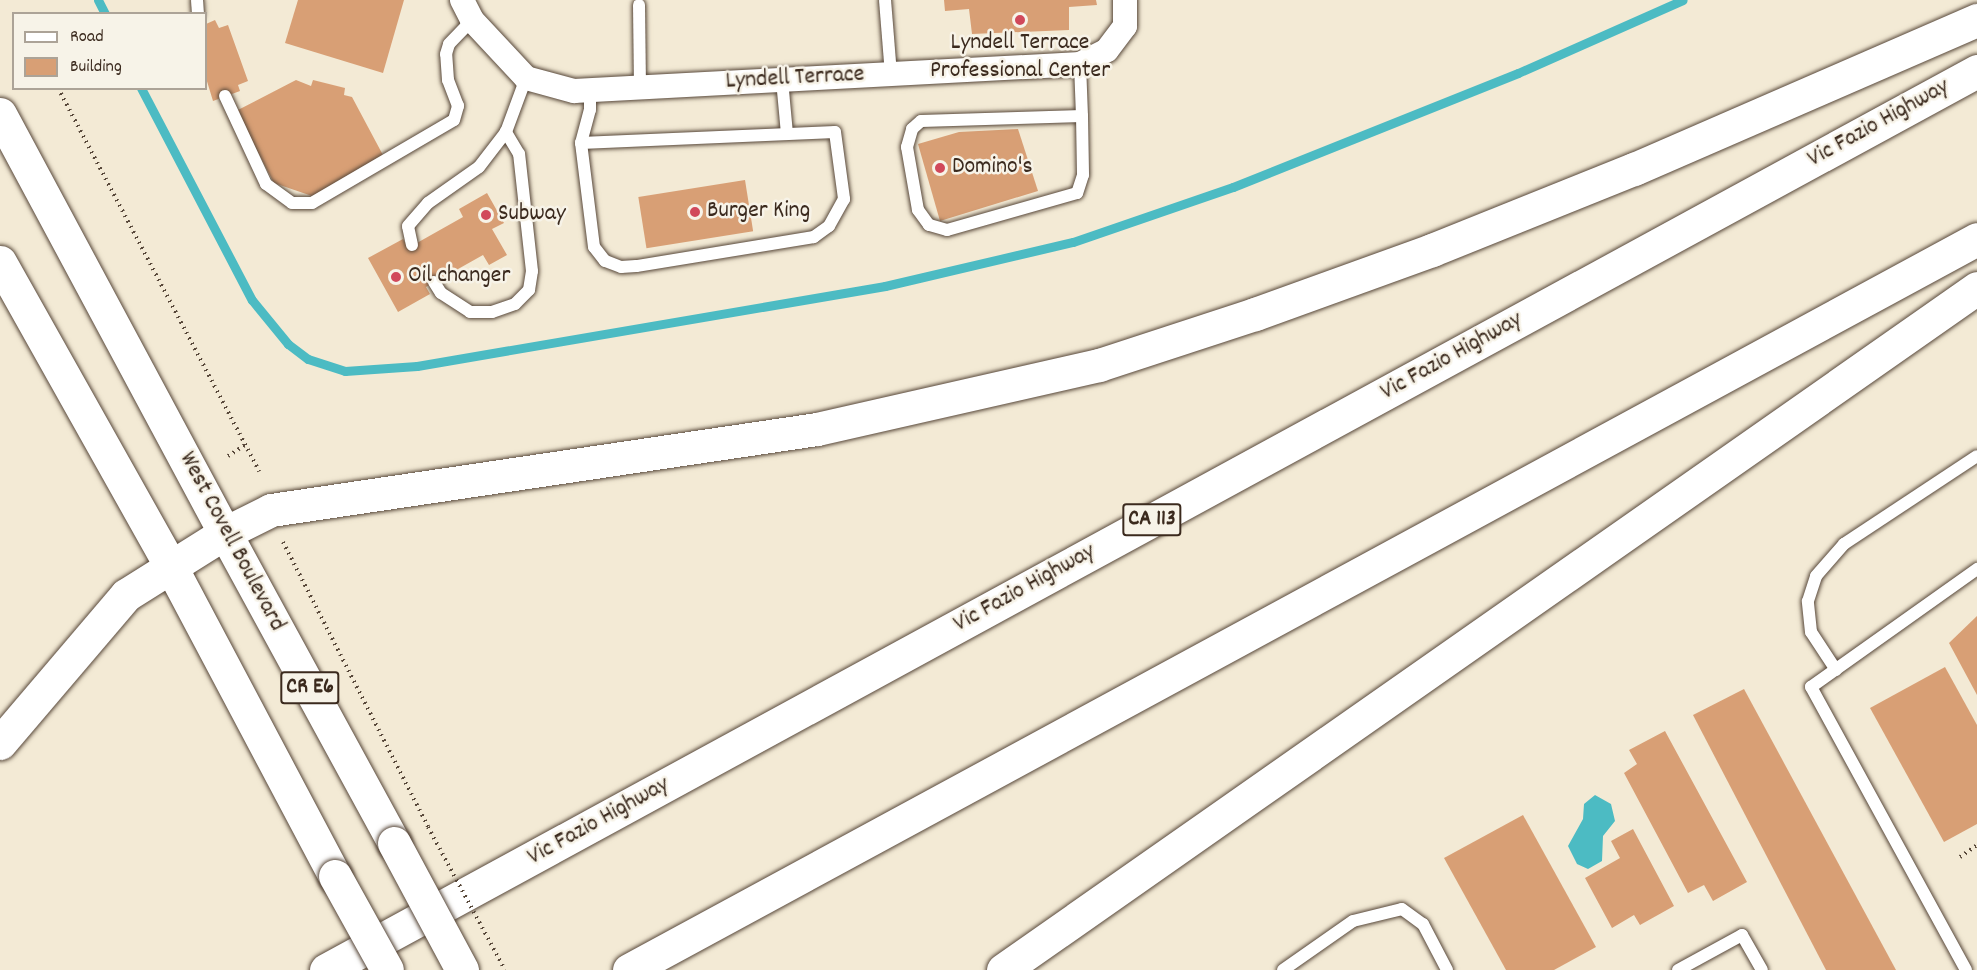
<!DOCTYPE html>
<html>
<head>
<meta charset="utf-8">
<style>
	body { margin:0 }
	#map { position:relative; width:1977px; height:970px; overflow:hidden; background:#f3ead5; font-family:Dekko,sans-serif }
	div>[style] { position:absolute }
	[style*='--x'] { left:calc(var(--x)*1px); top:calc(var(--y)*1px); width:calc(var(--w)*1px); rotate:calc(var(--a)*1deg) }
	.water>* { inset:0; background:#4cbbc3 }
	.stream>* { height:9px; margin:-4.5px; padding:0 4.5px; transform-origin:4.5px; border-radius:4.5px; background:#4cbbc3 }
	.building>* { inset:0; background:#d89f75; transform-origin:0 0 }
	.path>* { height:4px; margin-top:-2px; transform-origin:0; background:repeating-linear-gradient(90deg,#574739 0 1.5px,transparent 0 6px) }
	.roads { filter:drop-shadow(0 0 2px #574739) drop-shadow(0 0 2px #574739) }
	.lane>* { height:12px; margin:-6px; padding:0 6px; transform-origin:6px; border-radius:6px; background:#fff }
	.street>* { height:24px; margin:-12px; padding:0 12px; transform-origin:12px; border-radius:12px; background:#fff }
	.secondary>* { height:33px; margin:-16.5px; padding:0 16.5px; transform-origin:16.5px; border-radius:16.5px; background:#fff }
	.primary>* { height:33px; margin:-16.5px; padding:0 16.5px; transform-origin:16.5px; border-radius:16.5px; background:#fff }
	.highway>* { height:33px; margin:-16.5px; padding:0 16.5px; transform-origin:16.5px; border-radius:16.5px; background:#fff }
	.path-bridge>* { height:4px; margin-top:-2px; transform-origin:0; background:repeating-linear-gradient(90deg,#574739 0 1.5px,transparent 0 6px) }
	.bridges { filter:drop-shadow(0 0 2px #574739) drop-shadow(0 0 2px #574739) }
	.primary-bridge>* { height:33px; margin:-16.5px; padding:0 16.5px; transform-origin:16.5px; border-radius:16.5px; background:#fff }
	.dots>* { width:16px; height:16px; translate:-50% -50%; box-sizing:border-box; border:3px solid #f7f3e8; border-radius:50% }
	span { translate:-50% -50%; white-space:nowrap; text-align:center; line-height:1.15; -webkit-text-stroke:5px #f7f3e8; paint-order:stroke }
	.shield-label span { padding:2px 4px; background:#f7f3e8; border:2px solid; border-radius:4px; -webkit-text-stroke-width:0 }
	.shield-label { font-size:22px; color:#3b2a1e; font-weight:700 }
	.poi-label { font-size:24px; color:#3b2a1e }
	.left { translate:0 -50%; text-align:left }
	.street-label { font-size:24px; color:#3b2a1e }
	.legend { position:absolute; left:12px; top:12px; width:195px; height:78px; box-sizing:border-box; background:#f7f3e8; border:2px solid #aca397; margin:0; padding:8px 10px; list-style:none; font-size:18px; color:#3b2a1e }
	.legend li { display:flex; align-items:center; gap:12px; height:30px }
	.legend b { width:30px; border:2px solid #aca397 }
</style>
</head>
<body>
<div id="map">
	<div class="water">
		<i style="clip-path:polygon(1595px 795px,1611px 804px,1615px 821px,1603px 836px,1602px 861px,1588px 869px,1577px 864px,1568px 846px,1583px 819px,1584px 804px)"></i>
	</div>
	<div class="stream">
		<i style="--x:98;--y:0;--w:16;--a:63"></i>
		<i style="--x:141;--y:88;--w:239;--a:62.4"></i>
		<i style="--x:252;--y:300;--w:57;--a:50.7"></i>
		<i style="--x:288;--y:344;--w:25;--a:37"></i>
		<i style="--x:308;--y:359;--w:39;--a:18"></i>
		<i style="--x:345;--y:371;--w:72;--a:-4"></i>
		<i style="--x:417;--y:366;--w:475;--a:-9.7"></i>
		<i style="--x:885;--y:286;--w:193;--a:-13.2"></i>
		<i style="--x:1073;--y:242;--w:169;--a:-19"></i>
		<i style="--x:1233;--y:187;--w:307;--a:-21.8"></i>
		<i style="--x:1518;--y:73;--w:180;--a:-23.9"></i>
	</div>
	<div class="building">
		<i style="clip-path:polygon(298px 0,404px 0,383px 73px,285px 43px)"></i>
		<i style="clip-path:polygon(944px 0,1096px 0,1097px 5px,1069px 7px,1069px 30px,972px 34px,969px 9px,945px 11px)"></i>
		<i style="clip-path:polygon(215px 20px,219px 28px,228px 25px,248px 81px,238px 85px,240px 91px,213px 101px,206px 78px,206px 24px)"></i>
		<i style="clip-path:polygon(296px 80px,311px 86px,313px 80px,345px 88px,344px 95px,352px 97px,384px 157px,312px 196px,274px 183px,236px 111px)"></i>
		<i style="clip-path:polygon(1018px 129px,1038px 191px,940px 221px,918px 144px,959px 132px)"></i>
		<i style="left:745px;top:180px;width:52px;height:108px;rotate:81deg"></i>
		<i style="clip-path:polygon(487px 193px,504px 223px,492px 229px,507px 255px,489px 265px,483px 255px,426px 287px,430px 294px,398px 312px,368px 258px,403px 239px,408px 248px,463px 217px,459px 209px)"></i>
		<i style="clip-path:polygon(1977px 616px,1977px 695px,1949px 643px)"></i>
		<i style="clip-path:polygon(1945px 667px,1977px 725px,1977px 824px,1944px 842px,1870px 708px)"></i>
		<i style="clip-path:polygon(1744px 689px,1896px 970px,1826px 970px,1693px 715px)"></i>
		<i style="clip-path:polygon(1665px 731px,1747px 882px,1713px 901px,1704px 885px,1688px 893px,1624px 773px,1637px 764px,1629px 750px)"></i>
		<i style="clip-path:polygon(1523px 815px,1596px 947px,1554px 970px,1506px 970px,1444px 858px)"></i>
		<i style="clip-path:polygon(1633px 829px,1674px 906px,1640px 925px,1634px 915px,1612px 928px,1585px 878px,1620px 858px,1611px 841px)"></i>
	</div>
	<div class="path">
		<i style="--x:58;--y:88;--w:433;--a:62.3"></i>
		<i style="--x:228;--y:456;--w:20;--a:-33"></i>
		<i style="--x:283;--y:542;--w:320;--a:63"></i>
		<i style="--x:1960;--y:857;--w:21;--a:-35"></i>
	</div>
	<div class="roads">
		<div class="lane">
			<i style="--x:197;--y:0;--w:14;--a:86"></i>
			<i style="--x:885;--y:0;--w:74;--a:85.4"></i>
			<i style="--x:639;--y:5;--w:83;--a:89.3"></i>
			<i style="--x:1080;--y:64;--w:52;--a:87.8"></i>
			<i style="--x:1082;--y:116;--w:59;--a:89"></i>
			<i style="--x:1083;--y:175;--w:19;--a:108"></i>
			<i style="--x:1077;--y:193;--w:135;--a:164.1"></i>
			<i style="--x:947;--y:230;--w:19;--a:-164"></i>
			<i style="--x:929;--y:225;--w:19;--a:-126"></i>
			<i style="--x:918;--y:210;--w:64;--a:-99.9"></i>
			<i style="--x:907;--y:147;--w:19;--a:-74"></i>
			<i style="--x:912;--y:129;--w:12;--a:-42"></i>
			<i style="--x:921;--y:121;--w:161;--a:-1.8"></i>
			<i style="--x:782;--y:80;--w:54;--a:84.7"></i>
			<i style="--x:225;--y:96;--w:97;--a:65"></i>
			<i style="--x:266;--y:184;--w:32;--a:36"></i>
			<i style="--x:292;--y:203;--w:20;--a:0"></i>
			<i style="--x:312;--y:203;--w:164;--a:-30.3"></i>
			<i style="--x:454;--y:120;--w:15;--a:-74"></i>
			<i style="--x:458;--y:106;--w:28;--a:-111"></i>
			<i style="--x:448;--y:80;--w:26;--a:-94"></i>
			<i style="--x:446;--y:54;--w:10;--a:-73"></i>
			<i style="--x:449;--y:44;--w:33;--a:-46"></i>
			<i style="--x:581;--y:143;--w:254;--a:-2.5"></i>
			<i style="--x:835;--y:132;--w:68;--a:82.3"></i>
			<i style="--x:844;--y:199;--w:31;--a:119"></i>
			<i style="--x:829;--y:226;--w:19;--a:144"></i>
			<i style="--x:814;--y:237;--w:180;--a:170.7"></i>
			<i style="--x:636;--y:266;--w:15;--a:176"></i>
			<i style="--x:621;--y:267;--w:17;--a:-159"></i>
			<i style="--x:605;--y:261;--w:18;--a:-128"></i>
			<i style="--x:594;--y:247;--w:105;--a:-97.1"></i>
			<i style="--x:581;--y:143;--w:34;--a:-75"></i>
			<i style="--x:590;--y:110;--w:20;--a:-90"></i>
			<i style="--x:412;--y:245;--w:19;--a:-102"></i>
			<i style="--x:408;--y:226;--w:30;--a:-49"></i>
			<i style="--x:428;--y:203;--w:62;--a:-35.2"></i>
			<i style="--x:479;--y:167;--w:44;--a:-52.4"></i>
			<i style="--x:506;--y:132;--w:58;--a:-69.7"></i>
			<i style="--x:434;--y:282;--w:13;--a:58"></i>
			<i style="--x:441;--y:293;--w:35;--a:33"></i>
			<i style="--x:470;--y:312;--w:22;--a:0"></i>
			<i style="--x:492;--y:312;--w:24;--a:-19"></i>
			<i style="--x:515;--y:304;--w:20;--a:-45"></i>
			<i style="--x:529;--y:290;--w:19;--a:-81"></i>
			<i style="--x:532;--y:271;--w:118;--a:-96.3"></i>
			<i style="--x:519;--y:154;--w:26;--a:-121"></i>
			<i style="--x:1836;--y:670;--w:45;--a:-123.3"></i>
			<i style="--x:1811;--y:632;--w:31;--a:-96"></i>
			<i style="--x:1808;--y:601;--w:26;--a:-72"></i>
			<i style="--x:1816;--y:576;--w:43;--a:-48.8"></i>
			<i style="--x:1844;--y:544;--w:159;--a:-33.5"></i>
			<i style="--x:1283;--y:970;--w:85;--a:-35"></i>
			<i style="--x:1353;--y:921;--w:50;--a:-13.8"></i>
			<i style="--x:1402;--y:909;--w:26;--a:36"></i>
			<i style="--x:1423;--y:924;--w:52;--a:62.4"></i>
			<i style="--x:1678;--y:970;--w:73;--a:-28.7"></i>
			<i style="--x:1742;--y:935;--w:40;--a:60.3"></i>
			<i style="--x:1966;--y:970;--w:323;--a:-118.7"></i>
			<i style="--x:1811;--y:687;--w:204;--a:-35.4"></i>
		</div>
		<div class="street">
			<i style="--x:462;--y:0;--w:22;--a:63"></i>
			<i style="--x:472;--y:20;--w:79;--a:47"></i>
			<i style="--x:526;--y:78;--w:50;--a:15.2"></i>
			<i style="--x:574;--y:91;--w:507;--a:-3.05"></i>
			<i style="--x:1080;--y:64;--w:30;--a:-27"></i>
			<i style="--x:1107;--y:50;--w:30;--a:-53"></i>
			<i style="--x:1125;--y:26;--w:26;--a:-90"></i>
		</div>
		<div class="secondary">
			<i style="--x:0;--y:114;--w:476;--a:61.8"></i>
			<i style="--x:0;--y:262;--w:347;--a:60.7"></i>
		</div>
		<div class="primary">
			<i style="--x:225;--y:533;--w:353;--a:61.4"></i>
			<i style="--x:170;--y:565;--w:352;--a:62.1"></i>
		</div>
		<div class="highway">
			<i style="--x:0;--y:743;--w:194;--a:-49.6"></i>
			<i style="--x:126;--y:595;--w:117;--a:-32.1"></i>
			<i style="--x:225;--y:533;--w:51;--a:-26.6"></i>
			<i style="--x:271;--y:510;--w:552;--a:-8.44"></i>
			<i style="--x:817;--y:429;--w:289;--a:-12.8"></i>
			<i style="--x:1099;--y:365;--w:164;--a:-18.1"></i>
			<i style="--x:1255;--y:314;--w:188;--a:-19.9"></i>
			<i style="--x:1432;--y:250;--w:218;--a:-21.9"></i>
			<i style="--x:1634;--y:169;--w:374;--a:-23.5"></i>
			<i style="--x:326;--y:970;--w:1880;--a:-28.57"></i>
			<i style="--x:629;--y:970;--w:1533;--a:-28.47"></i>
			<i style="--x:1003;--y:970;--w:1189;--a:-35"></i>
		</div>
	</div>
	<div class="path-bridge">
		<i style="--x:428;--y:827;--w:162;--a:61.7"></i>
	</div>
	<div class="bridges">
		<div class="primary-bridge">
			<i style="--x:394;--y:843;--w:144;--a:61.8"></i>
			<i style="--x:335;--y:876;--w:107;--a:61"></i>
		</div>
	</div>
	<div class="dots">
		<i style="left:1020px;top:20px;background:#d1495b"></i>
		<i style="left:940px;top:168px;background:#d1495b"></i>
		<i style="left:695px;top:212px;background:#d1495b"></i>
		<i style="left:486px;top:215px;background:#d1495b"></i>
		<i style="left:396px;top:277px;background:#d1495b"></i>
	</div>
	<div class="shield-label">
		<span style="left:1152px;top:520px">CA 113</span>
		<span style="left:310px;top:688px">CR E6</span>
	</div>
	<div class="poi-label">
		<span style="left:1020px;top:58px">Lyndell Terrace<br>Professional Center</span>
		<span class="left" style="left:952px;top:168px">Domino's</span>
		<span class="left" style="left:707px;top:212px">Burger King</span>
		<span class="left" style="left:498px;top:215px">Subway</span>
		<span class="left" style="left:408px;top:277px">Oil changer</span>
	</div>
	<div class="street-label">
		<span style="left:795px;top:79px;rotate:-3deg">Lyndell Terrace</span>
		<span style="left:1879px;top:124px;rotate:-29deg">Vic Fazio Highway</span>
		<span style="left:1452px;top:357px;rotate:-29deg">Vic Fazio Highway</span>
		<span style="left:231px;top:542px;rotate:62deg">West Covell Boulevard</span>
		<span style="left:1025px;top:589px;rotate:-29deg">Vic Fazio Highway</span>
		<span style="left:599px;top:822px;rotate:-29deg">Vic Fazio Highway</span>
	</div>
	<ul class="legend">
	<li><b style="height:8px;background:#fff"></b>Road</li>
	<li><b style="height:16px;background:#d89f75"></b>Building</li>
	</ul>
</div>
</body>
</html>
